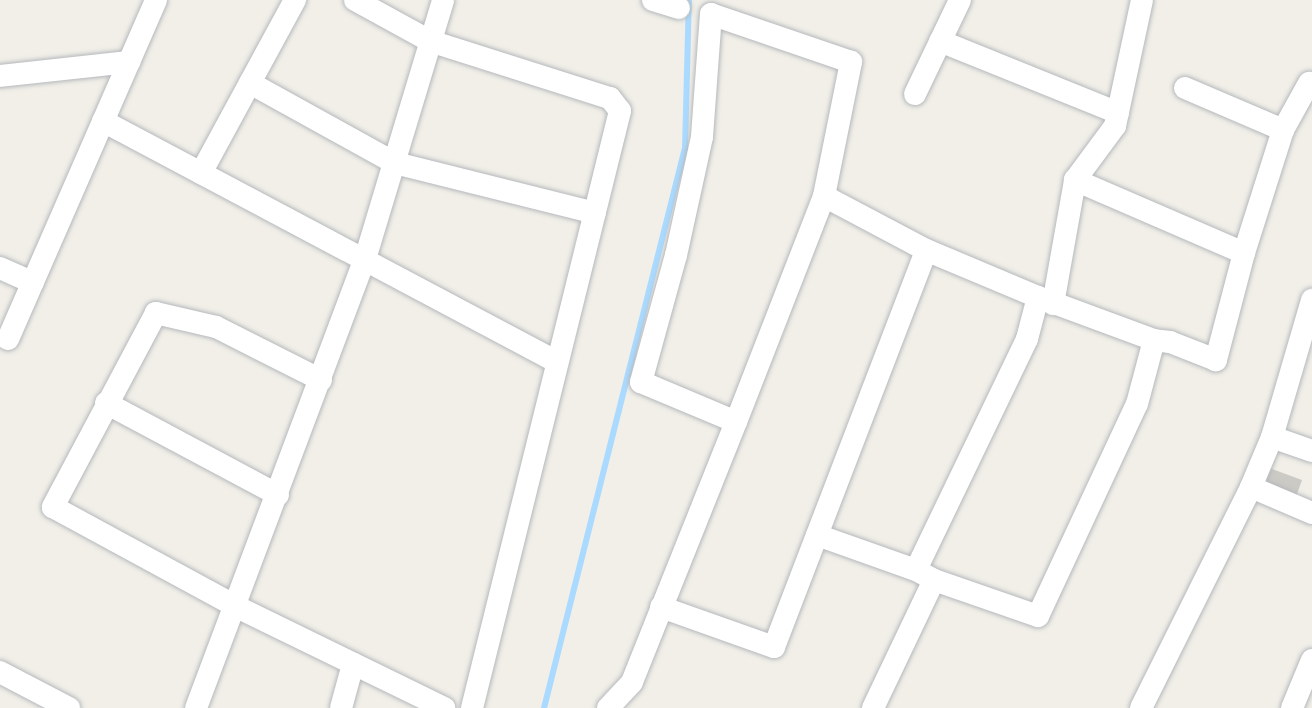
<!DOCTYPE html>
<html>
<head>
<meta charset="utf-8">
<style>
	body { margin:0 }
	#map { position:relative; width:1312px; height:708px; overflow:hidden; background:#f1efe8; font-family:Barlow,sans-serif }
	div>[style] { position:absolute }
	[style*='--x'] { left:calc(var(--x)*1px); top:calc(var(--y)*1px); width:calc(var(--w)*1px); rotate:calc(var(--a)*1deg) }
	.stream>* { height:6px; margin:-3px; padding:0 3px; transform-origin:3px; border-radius:3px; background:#aadaff }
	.building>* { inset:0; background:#cccac5 }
	.roads { filter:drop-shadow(0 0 2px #b5b8bc) drop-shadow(0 0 2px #b5b8bc) }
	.minor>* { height:22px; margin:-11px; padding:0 11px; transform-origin:11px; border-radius:11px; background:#fff }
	span { translate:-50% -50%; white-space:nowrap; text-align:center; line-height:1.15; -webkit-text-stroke:6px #fff; paint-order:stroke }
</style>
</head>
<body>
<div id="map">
	<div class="stream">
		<i style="--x:544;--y:708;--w:577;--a:-75.87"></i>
		<i style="--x:685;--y:148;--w:148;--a:-88.5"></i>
	</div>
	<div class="building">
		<i style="clip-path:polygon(1269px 468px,1302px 480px,1296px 497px,1266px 485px)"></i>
	</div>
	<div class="roads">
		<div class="minor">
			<i style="--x:355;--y:0;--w:85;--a:28.7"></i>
			<i style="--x:430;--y:41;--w:189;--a:17.6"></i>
			<i style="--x:610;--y:98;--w:16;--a:52"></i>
			<i style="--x:620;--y:111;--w:615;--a:103.92"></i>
			<i style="--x:653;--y:0;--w:27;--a:17"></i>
			<i style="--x:1142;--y:0;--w:129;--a:102.1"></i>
			<i style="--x:1115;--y:126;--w:67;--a:126.5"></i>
			<i style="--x:1075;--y:180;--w:184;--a:23.4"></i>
			<i style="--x:1244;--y:253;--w:111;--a:104.7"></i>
			<i style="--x:1216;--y:360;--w:49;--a:-158.6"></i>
			<i style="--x:1170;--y:342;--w:16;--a:-173"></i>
			<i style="--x:940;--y:41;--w:192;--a:22"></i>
			<i style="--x:0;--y:76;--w:130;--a:-6.2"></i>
			<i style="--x:250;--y:83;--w:166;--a:28.9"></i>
			<i style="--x:395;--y:163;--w:206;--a:14"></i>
			<i style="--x:1185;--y:88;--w:107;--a:23.2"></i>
			<i style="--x:915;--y:94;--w:104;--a:-64.4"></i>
			<i style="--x:103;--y:121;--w:514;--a:27.96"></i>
			<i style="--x:201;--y:173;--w:197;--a:-61.5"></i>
			<i style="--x:824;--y:196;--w:115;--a:27.9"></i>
			<i style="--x:926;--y:250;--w:121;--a:22.8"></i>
			<i style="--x:1038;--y:297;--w:43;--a:104.7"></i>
			<i style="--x:1027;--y:339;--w:256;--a:115.7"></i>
			<i style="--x:916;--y:570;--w:21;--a:29"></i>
			<i style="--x:934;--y:580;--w:142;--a:115.5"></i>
			<i style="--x:1244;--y:253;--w:129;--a:-72.4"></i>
			<i style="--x:1283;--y:130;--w:54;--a:-61"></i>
			<i style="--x:0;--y:268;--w:36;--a:24"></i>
			<i style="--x:1053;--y:304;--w:126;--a:-79.9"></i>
			<i style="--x:8;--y:339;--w:370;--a:-66.4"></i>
			<i style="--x:321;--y:380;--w:118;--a:-153.2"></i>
			<i style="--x:216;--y:327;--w:62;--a:-166.9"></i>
			<i style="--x:156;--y:313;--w:220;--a:118"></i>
			<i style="--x:53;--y:507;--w:207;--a:28.5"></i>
			<i style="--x:235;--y:606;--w:233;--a:26"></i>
			<i style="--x:106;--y:403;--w:195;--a:28.1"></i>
			<i style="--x:1272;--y:437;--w:42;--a:19.3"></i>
			<i style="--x:1251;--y:487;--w:66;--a:23.1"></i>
			<i style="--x:817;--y:535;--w:105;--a:19.5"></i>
			<i style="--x:934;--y:580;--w:110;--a:19.1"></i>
			<i style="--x:1038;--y:616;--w:234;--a:-65"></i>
			<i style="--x:1137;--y:404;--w:66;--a:-75.1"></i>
			<i style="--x:1154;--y:340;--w:124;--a:-159.7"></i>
			<i style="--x:661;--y:607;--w:120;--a:19.5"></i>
			<i style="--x:774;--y:647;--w:425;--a:-69"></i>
			<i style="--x:0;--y:672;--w:78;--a:27.6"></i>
			<i style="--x:196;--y:708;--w:480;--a:-69.4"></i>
			<i style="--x:365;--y:259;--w:270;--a:-73.2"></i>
			<i style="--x:341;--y:708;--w:46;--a:-74.7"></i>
			<i style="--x:608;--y:708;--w:35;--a:-47"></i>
			<i style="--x:632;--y:682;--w:280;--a:-68.2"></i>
			<i style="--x:736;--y:422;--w:243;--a:-68.7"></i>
			<i style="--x:824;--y:196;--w:137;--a:-78.6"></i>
			<i style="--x:851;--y:62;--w:148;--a:-161.1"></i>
			<i style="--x:711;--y:14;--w:123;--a:94.2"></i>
			<i style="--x:702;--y:137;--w:121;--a:102.4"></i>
			<i style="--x:676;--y:255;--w:132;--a:105.4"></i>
			<i style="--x:641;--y:382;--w:103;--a:22.8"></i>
			<i style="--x:1141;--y:708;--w:247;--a:-63.5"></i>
			<i style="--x:1251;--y:487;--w:54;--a:-67.2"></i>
			<i style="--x:1272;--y:437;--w:143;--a:-73.7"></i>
			<i style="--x:1292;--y:708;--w:52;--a:-67.4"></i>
		</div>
	</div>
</div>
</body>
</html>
